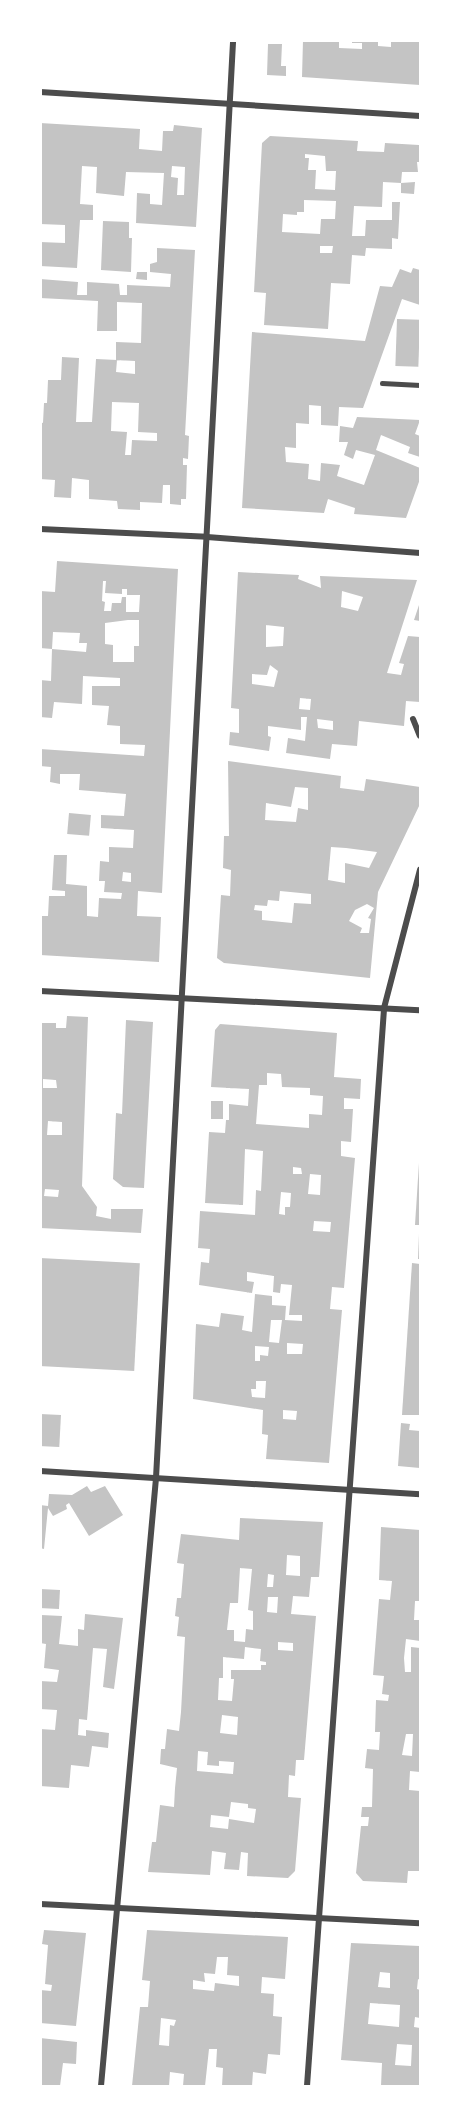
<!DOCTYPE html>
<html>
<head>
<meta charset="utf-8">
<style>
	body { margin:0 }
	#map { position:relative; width:461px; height:2127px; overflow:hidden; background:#fff; font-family:Jost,sans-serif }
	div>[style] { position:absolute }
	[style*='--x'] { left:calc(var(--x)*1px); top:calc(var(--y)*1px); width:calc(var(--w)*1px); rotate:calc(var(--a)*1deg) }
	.building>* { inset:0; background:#c4c4c4; transform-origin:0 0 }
	.service>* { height:4.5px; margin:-2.25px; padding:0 2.25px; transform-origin:2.25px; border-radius:2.25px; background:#4c4c4c }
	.minor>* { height:6px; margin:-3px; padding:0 3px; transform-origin:3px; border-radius:3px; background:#4c4c4c }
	span { translate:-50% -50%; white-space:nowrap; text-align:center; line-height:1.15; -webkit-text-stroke:5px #fff; paint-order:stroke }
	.frame { position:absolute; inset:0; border:42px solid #fff; pointer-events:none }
</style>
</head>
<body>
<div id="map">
	<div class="building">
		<i style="clip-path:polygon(303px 40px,339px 40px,339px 48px,362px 49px,362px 43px,352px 43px,352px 40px,378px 40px,378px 46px,391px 47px,391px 40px,420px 40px,420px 85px,302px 77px)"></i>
		<i style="clip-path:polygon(268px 44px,282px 44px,281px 66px,286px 66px,286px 76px,267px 75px)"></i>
		<i style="clip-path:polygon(evenodd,40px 123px,140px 129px,139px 149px,162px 151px,163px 131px,173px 131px,174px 125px,202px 128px,196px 227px,136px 223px,137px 193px,150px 194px,150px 204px,162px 205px,164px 173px,126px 172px,124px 196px,96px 193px,97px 167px,82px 166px,80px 204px,93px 205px,93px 220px,80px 220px,77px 268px,40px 266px,40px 242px,65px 243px,65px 225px,40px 224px,40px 123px,172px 166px,185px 167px,184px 195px,177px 195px,178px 178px,171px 177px,172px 166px)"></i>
		<i style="clip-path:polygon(evenodd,270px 136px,358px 141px,357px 151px,384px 152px,385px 143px,419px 145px,420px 162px,417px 162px,418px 172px,402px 172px,401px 183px,383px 182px,382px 207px,354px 206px,352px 236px,365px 236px,366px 220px,392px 220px,392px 202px,400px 202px,398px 239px,392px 238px,392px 249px,366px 248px,365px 256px,352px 255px,350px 284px,331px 283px,328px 329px,264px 325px,266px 293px,254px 292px,262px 143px,270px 136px,305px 154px,325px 156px,326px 171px,336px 171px,335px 190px,315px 189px,316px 170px,308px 170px,309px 158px,305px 158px,305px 154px,270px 136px,304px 200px,336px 201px,335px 219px,321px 219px,320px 234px,282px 232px,283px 214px,297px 215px,297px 212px,304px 212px,304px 200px,270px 136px,320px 246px,333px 246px,332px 253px,320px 253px,320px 246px)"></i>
		<i style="clip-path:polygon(415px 182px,414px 194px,401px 193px,401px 183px)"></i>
		<i style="clip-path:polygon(103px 221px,129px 222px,129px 238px,132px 238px,131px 272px,101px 270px)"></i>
		<i style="clip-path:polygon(evenodd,157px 248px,195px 250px,185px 435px,189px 436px,188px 459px,183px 458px,183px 465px,187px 465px,186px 499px,181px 499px,181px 505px,170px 504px,170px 485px,163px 485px,162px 503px,140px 502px,140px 510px,118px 509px,117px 501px,89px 499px,89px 480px,72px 478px,71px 498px,54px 497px,55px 480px,40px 479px,40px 422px,43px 423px,44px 403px,47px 403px,48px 380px,61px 380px,62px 357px,79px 358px,76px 422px,92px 422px,96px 359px,117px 360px,116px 372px,135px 374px,135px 361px,116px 360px,116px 342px,141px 343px,142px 303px,117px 302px,117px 331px,97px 331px,98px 301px,40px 298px,40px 279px,78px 282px,77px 295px,87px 295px,87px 282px,119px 284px,120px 295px,127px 295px,127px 285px,170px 287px,171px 274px,150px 272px,150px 264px,157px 262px,157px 248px,112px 402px,139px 403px,138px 432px,157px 433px,157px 441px,132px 440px,131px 455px,125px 455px,127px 432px,111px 431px,112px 402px)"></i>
		<i style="clip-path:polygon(413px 268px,420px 270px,420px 305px,402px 299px,363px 408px,339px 407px,338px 426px,321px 425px,321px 406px,309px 405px,309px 424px,296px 423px,296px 448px,285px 447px,286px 462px,309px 464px,308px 479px,320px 481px,321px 463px,340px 465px,337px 476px,364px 485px,375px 455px,356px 450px,353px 459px,344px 455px,348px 442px,339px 442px,340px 426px,353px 428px,357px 417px,420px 420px,415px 434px,420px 436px,420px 457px,408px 453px,410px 447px,381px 435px,376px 450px,420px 468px,420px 479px,406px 518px,354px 514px,355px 508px,328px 499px,324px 513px,242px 508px,252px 332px,365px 341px,380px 286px,392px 287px,400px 269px,411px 273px)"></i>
		<i style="clip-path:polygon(137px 272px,147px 272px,147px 280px,136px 279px)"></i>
		<i style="left:397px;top:319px;width:23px;height:47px;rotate:2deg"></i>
		<i style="clip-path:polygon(evenodd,57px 561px,178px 569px,162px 893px,138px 891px,137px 916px,161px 917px,159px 962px,40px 955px,40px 916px,48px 916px,49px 896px,65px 896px,65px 891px,52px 890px,54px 855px,67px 855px,66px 884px,87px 886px,87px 916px,98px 917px,99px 898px,121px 899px,122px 893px,104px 892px,105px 881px,99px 881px,100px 861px,109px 862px,109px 847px,133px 848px,134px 830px,101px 828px,101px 815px,124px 816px,126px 794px,79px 790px,80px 774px,60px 774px,60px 784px,50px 782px,51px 767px,40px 766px,40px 749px,144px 756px,145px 745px,120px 744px,120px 726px,107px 725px,109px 706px,92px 705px,92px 686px,120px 686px,120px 678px,83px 676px,82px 704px,54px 702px,52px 718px,40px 717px,40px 680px,51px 681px,52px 649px,40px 648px,40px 591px,55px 592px,57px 561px,103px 581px,106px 581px,105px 593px,122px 594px,122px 589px,127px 589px,127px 595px,140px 595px,139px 612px,126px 612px,126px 597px,122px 597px,121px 603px,112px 603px,111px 611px,104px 611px,105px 602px,102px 601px,103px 581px,57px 561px,128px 620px,139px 620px,139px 646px,134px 646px,134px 662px,113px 662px,113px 645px,105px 644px,105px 623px,128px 620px,57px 561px,53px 632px,80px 633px,79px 643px,87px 643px,86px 652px,52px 649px,53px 632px,57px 561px,123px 872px,131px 873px,131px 882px,122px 881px,123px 872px)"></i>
		<i style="clip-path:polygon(evenodd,238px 572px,299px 575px,298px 579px,321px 588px,320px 576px,417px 580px,387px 673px,401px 675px,404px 664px,399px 663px,408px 636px,420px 637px,420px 702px,406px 701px,404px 726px,359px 721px,357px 746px,332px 744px,330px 759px,286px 753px,288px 738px,305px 741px,307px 717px,301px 717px,301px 730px,268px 726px,268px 736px,271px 737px,269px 751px,229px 745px,230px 732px,239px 733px,239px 709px,231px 708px,238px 572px,342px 591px,363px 597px,358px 611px,341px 607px,342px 591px,238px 572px,266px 625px,284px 627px,283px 646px,266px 647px,266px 625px,238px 572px,270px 665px,278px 671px,274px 687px,252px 684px,252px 674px,267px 675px,270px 665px,238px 572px,300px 698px,311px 699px,310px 710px,299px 709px,300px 698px,238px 572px,317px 719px,333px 721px,333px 730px,318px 728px,317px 719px)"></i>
		<i style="clip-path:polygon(420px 602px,420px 621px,414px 620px)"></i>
		<i style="clip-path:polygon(evenodd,228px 761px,341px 776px,340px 788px,364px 791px,366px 779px,420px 787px,420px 804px,378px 892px,370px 978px,224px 963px,217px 958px,221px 895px,230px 896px,231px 870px,223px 868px,224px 836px,229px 836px,228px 761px,295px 787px,308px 788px,308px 810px,298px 808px,296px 822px,265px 820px,266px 803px,291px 807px,295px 787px,228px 761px,331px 847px,346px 848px,377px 852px,369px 868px,345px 863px,345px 883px,328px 880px,331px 847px,228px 761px,280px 891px,311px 894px,311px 904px,294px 903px,292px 923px,262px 920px,262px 911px,254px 910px,255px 905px,267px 906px,268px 900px,279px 901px,280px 891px,228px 761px,367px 904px,374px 908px,368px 918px,371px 919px,369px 933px,360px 933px,362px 928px,349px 921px,355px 910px,367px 904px)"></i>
		<i style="left:69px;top:813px;width:22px;height:21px;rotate:5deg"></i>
		<i style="clip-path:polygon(evenodd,67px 1016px,88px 1017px,82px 1186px,97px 1207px,96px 1216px,111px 1219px,111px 1209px,143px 1209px,141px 1233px,40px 1228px,40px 1023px,56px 1023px,56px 1028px,66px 1028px,67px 1016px,43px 1079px,56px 1080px,57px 1088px,43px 1088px,43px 1079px,67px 1016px,48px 1121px,62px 1122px,62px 1135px,47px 1135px,48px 1121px,67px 1016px,45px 1189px,59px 1190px,58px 1197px,44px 1196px,45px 1189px)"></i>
		<i style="clip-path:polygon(126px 1020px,153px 1022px,144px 1188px,123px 1187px,113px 1179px,116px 1113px,122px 1114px)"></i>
		<i style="clip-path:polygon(evenodd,220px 1024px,337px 1033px,334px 1077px,361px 1079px,360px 1099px,344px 1098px,344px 1109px,353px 1109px,351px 1142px,341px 1141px,341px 1156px,355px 1158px,344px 1288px,332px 1287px,330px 1309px,342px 1310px,329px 1463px,266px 1459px,268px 1435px,262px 1434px,263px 1410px,193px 1399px,196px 1324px,219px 1327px,221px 1313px,244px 1316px,242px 1330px,252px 1332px,255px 1294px,272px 1296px,272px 1305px,286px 1306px,285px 1320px,302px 1321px,302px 1315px,289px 1315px,292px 1285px,281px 1284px,280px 1293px,273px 1292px,274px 1276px,247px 1272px,247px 1281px,254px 1282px,252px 1293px,199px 1285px,201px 1262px,209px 1263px,210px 1249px,198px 1248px,200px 1211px,255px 1215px,256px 1190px,261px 1191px,263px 1151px,245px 1149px,243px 1205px,205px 1203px,209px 1132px,225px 1133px,226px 1120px,229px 1120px,229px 1104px,248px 1106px,249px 1089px,211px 1087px,215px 1030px,220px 1024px,267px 1073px,281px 1074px,282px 1087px,310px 1088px,310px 1095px,323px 1096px,322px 1115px,309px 1114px,309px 1128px,256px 1124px,259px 1085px,267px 1085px,267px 1073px,220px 1024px,293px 1167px,301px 1168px,302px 1174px,293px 1174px,293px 1167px,220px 1024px,310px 1174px,321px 1175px,320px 1195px,308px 1194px,310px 1174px,220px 1024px,281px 1192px,291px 1193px,290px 1207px,285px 1207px,285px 1215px,279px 1214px,281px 1192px,220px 1024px,314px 1221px,331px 1222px,330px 1232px,313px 1231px,314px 1221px,220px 1024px,271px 1320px,282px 1320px,279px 1343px,269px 1342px,271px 1320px,220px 1024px,287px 1343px,303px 1344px,302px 1354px,287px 1354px,287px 1343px,220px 1024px,255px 1346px,269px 1347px,268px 1356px,260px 1355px,260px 1361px,255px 1361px,255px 1346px,220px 1024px,256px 1381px,266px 1381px,265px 1398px,252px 1397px,251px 1389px,256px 1389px,256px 1381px,220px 1024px,283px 1410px,297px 1411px,296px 1420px,283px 1419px,283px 1410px)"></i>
		<i style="left:211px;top:1101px;width:12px;height:18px"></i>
		<i style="clip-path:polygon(419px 1163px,420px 1163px,420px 1225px,415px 1225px)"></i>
		<i style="clip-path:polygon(419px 1234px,420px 1234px,420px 1259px,418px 1259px)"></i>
		<i style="left:40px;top:1258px;width:100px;height:108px;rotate:3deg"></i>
		<i style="clip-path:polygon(412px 1263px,420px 1264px,420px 1415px,402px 1415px)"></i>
		<i style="left:40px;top:1414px;width:21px;height:32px;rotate:3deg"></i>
		<i style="clip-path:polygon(401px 1423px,410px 1424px,409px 1430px,420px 1431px,420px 1468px,398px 1466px)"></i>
		<i style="clip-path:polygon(87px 1486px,91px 1492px,105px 1486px,123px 1515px,89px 1536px,69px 1503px,66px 1505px,67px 1509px,53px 1516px,48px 1508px,44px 1549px,40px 1548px,40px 1505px,48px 1506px,49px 1494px,72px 1495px)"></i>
		<i style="clip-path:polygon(evenodd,240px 1518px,323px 1522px,319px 1577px,311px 1577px,309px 1597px,293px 1596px,291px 1614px,316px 1616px,304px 1760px,296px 1760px,295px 1776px,289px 1775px,288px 1797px,301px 1798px,295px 1871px,288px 1878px,247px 1876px,248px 1853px,241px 1852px,239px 1870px,224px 1869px,226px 1853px,212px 1851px,210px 1875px,148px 1872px,152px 1842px,156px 1842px,160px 1805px,174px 1807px,175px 1788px,177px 1768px,160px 1764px,161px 1749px,165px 1749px,167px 1729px,179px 1731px,181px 1712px,185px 1637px,177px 1636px,179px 1617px,175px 1616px,177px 1598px,181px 1598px,184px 1564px,177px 1563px,181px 1534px,239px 1540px,240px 1518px,287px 1555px,300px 1556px,300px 1576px,286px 1575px,287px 1555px,240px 1518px,240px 1568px,252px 1569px,248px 1610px,253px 1611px,253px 1630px,246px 1629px,245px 1642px,234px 1641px,234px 1630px,227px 1630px,230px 1603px,238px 1603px,240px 1568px,240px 1518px,268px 1574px,274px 1575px,273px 1587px,267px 1587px,268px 1574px,240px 1518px,268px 1597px,278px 1597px,277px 1613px,267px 1612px,268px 1597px,240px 1518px,278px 1642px,293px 1643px,293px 1651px,278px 1650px,278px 1642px,240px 1518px,245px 1647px,261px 1649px,260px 1661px,266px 1662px,266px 1665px,261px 1665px,261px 1670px,231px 1670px,231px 1679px,234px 1679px,232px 1701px,218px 1700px,219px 1678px,223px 1678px,223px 1657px,244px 1659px,245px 1647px,240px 1518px,222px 1715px,238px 1717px,237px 1735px,220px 1733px,222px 1715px,240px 1518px,198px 1751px,208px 1752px,207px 1765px,219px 1766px,219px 1761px,234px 1762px,233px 1774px,197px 1771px,198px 1751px,240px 1518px,231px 1802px,248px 1804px,248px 1808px,256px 1809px,254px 1823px,229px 1819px,228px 1829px,210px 1827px,211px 1815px,229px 1817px,231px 1802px)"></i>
		<i style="clip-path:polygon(evenodd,381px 1527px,420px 1530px,420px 1601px,415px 1601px,414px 1620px,420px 1620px,420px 1641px,406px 1639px,404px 1658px,405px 1672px,411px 1672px,411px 1647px,420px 1648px,420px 1772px,410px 1771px,409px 1790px,420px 1791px,420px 1855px,419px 1871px,408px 1871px,407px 1883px,363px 1881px,356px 1873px,361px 1826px,368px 1826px,369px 1817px,361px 1817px,362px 1807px,372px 1807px,373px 1769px,365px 1768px,367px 1749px,379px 1750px,380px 1732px,375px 1732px,376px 1700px,388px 1701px,389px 1695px,382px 1694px,384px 1676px,373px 1675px,379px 1599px,390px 1600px,392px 1581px,379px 1580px,381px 1527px,406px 1734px,413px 1734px,412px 1756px,402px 1755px,406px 1734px)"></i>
		<i style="left:40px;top:1589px;width:20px;height:19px;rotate:3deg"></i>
		<i style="clip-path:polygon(85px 1614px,123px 1618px,114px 1689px,103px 1687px,107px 1649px,93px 1648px,87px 1720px,79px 1719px,78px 1735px,86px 1736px,86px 1730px,109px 1733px,108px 1748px,92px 1746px,89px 1767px,71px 1765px,69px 1788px,40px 1786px,40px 1729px,55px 1730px,57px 1710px,40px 1709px,40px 1681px,57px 1682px,59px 1670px,44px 1668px,46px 1644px,40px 1643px,41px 1615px,62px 1616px,59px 1644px,78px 1646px,78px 1629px,84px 1630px)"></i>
		<i style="clip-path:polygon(44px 1930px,86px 1933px,76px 2026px,40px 2023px,40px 1990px,51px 1991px,52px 1985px,45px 1984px,48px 1945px,42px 1944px)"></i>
		<i style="clip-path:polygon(evenodd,147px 1930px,288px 1937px,285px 1979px,262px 1977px,261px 1993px,274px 1994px,273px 2016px,282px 2017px,280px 2055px,268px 2054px,266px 2074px,253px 2072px,252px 2086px,222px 2086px,223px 2068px,216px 2067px,217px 2049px,209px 2049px,205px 2086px,183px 2086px,184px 2074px,170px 2072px,169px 2086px,132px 2086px,140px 2007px,148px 2007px,150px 1981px,142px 1980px,147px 1930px,217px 1957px,228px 1957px,227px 1975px,239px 1976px,239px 1986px,215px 1983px,214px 1991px,193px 1989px,193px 1980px,205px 1982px,204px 1973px,215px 1974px,217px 1957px,147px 1930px,161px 2018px,176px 2020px,174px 2026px,170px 2025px,169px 2046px,159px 2045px,161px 2018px)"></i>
		<i style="clip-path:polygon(evenodd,351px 1943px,420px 1946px,420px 1980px,418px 1979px,417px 1989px,420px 1990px,420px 2018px,415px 2017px,414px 2027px,420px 2028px,420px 2086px,381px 2086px,382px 2063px,341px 2060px,351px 1943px,380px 1972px,390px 1973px,390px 1988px,378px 1987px,380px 1972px,351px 1943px,370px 2003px,400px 2005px,399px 2027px,368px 2024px,370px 2003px,351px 1943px,397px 2044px,412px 2045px,411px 2066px,395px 2065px,397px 2044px)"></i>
		<i style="clip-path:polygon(40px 2038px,77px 2042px,76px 2064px,63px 2063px,60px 2086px,40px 2086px)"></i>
	</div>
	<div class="service">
		<i style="--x:382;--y:383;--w:38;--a:3"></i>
	</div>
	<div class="minor">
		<i style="--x:40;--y:92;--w:381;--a:3.6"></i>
		<i style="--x:40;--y:529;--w:167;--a:2.7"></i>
		<i style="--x:207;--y:537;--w:214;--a:4.3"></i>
		<i style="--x:413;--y:719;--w:18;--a:68"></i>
		<i style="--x:40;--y:991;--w:380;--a:2.9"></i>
		<i style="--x:40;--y:1471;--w:381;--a:3.5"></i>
		<i style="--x:40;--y:1904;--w:380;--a:2.9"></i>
		<i style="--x:101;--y:2086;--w:610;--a:-84.83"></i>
		<i style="--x:156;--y:1478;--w:1440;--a:-86.93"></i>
		<i style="--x:307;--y:2086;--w:1081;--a:-85.91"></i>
		<i style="--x:384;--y:1008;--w:143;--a:-75.4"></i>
	</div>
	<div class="frame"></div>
</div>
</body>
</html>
